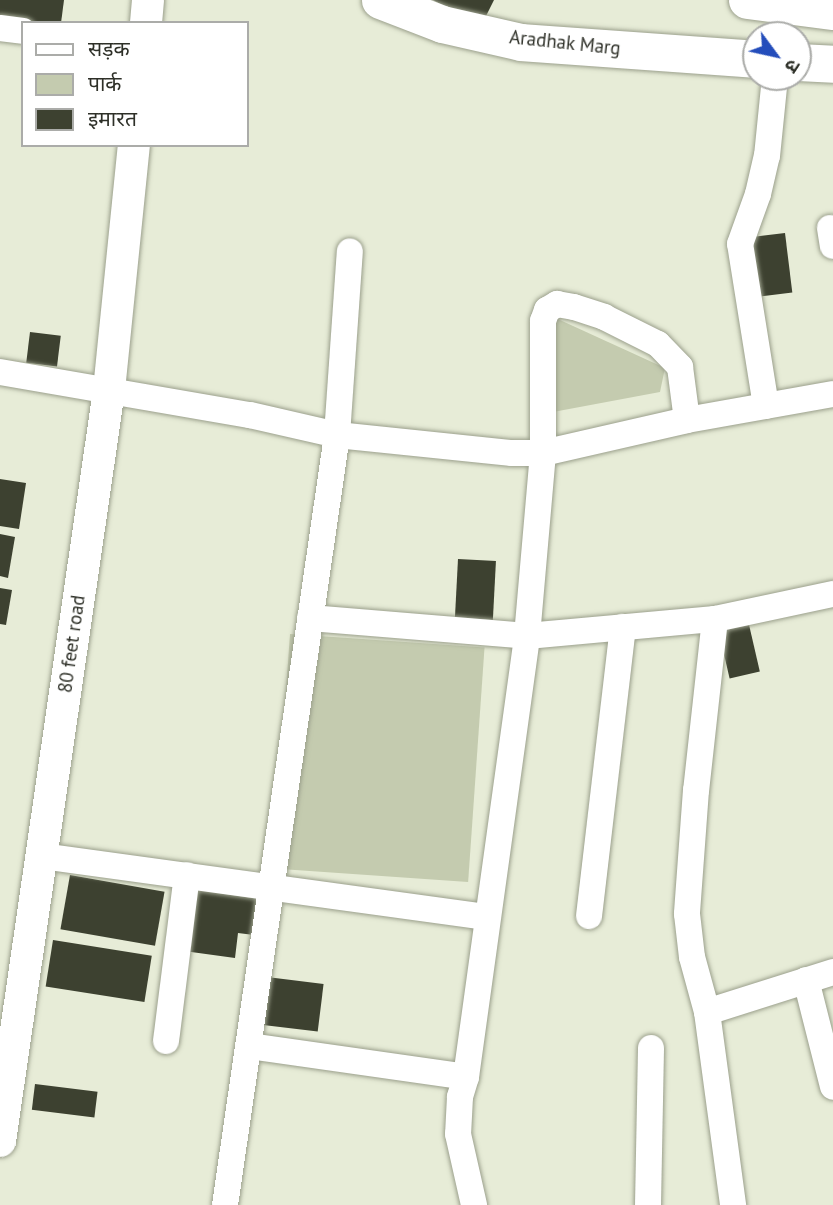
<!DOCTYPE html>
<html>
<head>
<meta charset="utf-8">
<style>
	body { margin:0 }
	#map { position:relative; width:833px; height:1205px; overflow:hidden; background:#e7ecd7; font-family:"PT Sans","Noto Sans Devanagari",sans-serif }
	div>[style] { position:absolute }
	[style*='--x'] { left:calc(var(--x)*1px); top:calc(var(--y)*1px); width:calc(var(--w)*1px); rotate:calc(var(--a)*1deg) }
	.green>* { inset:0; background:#c4cbaf; transform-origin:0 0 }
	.building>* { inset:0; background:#3d4130; transform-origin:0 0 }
	.roads { filter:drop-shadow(0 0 2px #9ba08c) drop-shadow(0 0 2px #9ba08c) }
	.minor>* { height:26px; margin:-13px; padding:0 13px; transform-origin:13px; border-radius:13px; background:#fff }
	.tertiary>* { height:32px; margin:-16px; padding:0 16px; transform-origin:16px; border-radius:16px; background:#fff }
	.secondary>* { height:37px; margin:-18.5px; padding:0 18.5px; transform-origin:18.5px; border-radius:18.5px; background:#fff }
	span { translate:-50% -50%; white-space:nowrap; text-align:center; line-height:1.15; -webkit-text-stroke:7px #fff; paint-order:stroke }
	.street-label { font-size:19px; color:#2e3028 }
	.legend { position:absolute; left:21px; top:21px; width:228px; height:126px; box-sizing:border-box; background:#fff; border:2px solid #abaca9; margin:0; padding:9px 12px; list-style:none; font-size:21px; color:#2e3028 }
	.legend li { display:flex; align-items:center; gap:14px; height:35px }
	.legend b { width:35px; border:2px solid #abaca9 }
	.north { position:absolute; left:742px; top:21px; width:70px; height:70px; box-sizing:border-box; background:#fff; border:2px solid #abaca9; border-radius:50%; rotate:123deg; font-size:19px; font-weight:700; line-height:28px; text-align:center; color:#2e3028 }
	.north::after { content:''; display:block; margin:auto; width:24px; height:32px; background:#244dbb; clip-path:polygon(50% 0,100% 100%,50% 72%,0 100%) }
</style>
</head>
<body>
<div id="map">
	<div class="green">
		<i style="clip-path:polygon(549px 315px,665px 368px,660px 392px,537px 415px)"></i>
		<i style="left:290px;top:634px;width:195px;height:235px;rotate:4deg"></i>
	</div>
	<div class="building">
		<i style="clip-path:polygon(0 0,64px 0,61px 23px,0 19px)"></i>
		<i style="clip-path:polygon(433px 0,494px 0,481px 26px)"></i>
		<i style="left:785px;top:233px;width:60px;height:37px;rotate:83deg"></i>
		<i style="left:30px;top:332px;width:31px;height:31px;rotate:7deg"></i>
		<i style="clip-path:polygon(0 479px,26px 483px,19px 529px,0 526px)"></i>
		<i style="clip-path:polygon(0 534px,15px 537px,8px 578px,0 576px)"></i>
		<i style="left:458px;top:559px;width:38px;height:59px;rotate:3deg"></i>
		<i style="clip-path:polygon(0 588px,12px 590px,6px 625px,0 624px)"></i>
		<i style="left:747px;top:616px;width:57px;height:31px;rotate:77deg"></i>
		<i style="left:70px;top:875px;width:96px;height:55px;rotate:10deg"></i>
		<i style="clip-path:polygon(193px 889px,260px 899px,254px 935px,238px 933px,235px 958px,184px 951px)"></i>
		<i style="left:53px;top:940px;width:100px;height:47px;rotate:9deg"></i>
		<i style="left:267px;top:977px;width:57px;height:48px;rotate:7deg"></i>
		<i style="left:35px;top:1084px;width:63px;height:26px;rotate:7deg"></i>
	</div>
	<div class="roads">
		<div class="minor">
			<i style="--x:0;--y:28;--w:23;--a:7"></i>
			<i style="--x:830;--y:228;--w:18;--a:81"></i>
			<i style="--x:0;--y:372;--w:254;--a:9.8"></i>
			<i style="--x:250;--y:415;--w:89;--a:12.9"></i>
			<i style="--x:337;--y:435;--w:176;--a:5.9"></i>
			<i style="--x:512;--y:453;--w:31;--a:0"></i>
			<i style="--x:543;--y:453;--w:148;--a:-12.9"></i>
			<i style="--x:687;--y:420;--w:148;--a:-10.1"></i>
			<i style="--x:766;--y:406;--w:164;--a:-99.1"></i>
			<i style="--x:740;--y:244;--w:53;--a:-70.2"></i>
			<i style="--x:758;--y:194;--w:39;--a:-77"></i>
			<i style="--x:767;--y:156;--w:79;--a:-84.2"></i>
			<i style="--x:310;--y:618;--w:218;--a:4.7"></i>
			<i style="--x:527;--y:636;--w:189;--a:-5.2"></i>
			<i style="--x:715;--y:619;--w:121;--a:-12"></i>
			<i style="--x:715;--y:619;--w:172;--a:96.3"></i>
			<i style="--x:696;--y:790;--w:124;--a:94.2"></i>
			<i style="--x:687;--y:914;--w:43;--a:83.4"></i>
			<i style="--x:692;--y:957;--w:57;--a:74.7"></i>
			<i style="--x:707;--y:1012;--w:195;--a:82.3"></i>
			<i style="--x:41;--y:856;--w:450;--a:7.8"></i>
			<i style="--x:589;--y:916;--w:291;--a:-83.3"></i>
			<i style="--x:806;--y:980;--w:110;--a:75.8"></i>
			<i style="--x:707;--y:1012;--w:132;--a:-17.6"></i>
			<i style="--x:166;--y:1041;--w:167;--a:-82.8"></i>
			<i style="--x:249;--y:1046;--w:219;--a:8.1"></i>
			<i style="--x:466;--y:1077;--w:445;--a:-82.1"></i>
			<i style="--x:527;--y:636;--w:184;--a:-85"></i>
			<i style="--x:543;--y:453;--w:132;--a:-90"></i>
			<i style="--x:543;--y:321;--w:12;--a:-70"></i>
			<i style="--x:547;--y:310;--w:12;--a:-31"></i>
			<i style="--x:557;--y:304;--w:17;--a:10"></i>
			<i style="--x:574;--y:307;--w:32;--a:18"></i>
			<i style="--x:604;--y:317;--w:60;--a:26.6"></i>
			<i style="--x:658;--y:344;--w:32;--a:46"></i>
			<i style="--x:680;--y:367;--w:53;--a:82.5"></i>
			<i style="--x:466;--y:1077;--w:21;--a:107"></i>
			<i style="--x:460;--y:1097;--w:37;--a:93"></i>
			<i style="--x:458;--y:1134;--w:73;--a:77.3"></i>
			<i style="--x:225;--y:1205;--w:778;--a:-81.72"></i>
			<i style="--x:337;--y:435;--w:184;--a:-86"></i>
			<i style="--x:648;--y:1205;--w:157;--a:-88.9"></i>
		</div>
		<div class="tertiary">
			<i style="--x:146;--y:23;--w:23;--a:-85"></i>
			<i style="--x:0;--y:1141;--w:759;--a:-81.74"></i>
			<i style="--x:109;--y:390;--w:246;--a:-84.2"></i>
		</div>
		<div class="secondary">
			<i style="--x:380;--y:0;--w:66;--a:21.2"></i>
			<i style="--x:442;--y:24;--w:81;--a:12.8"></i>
			<i style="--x:521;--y:42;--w:236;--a:4.1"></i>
			<i style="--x:747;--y:0;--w:87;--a:7.3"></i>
			<i style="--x:798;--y:62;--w:35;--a:3"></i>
		</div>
	</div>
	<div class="street-label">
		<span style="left:565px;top:43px;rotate:6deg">Aradhak Marg</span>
		<span style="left:72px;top:644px;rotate:-82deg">80 feet road</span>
	</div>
	<ul class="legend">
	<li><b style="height:9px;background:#fff"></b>सड़क</li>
	<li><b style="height:19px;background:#c4cbaf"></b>पार्क</li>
	<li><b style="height:19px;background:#3d4130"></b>इमारत</li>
	</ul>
	<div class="north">उ</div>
</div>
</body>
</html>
